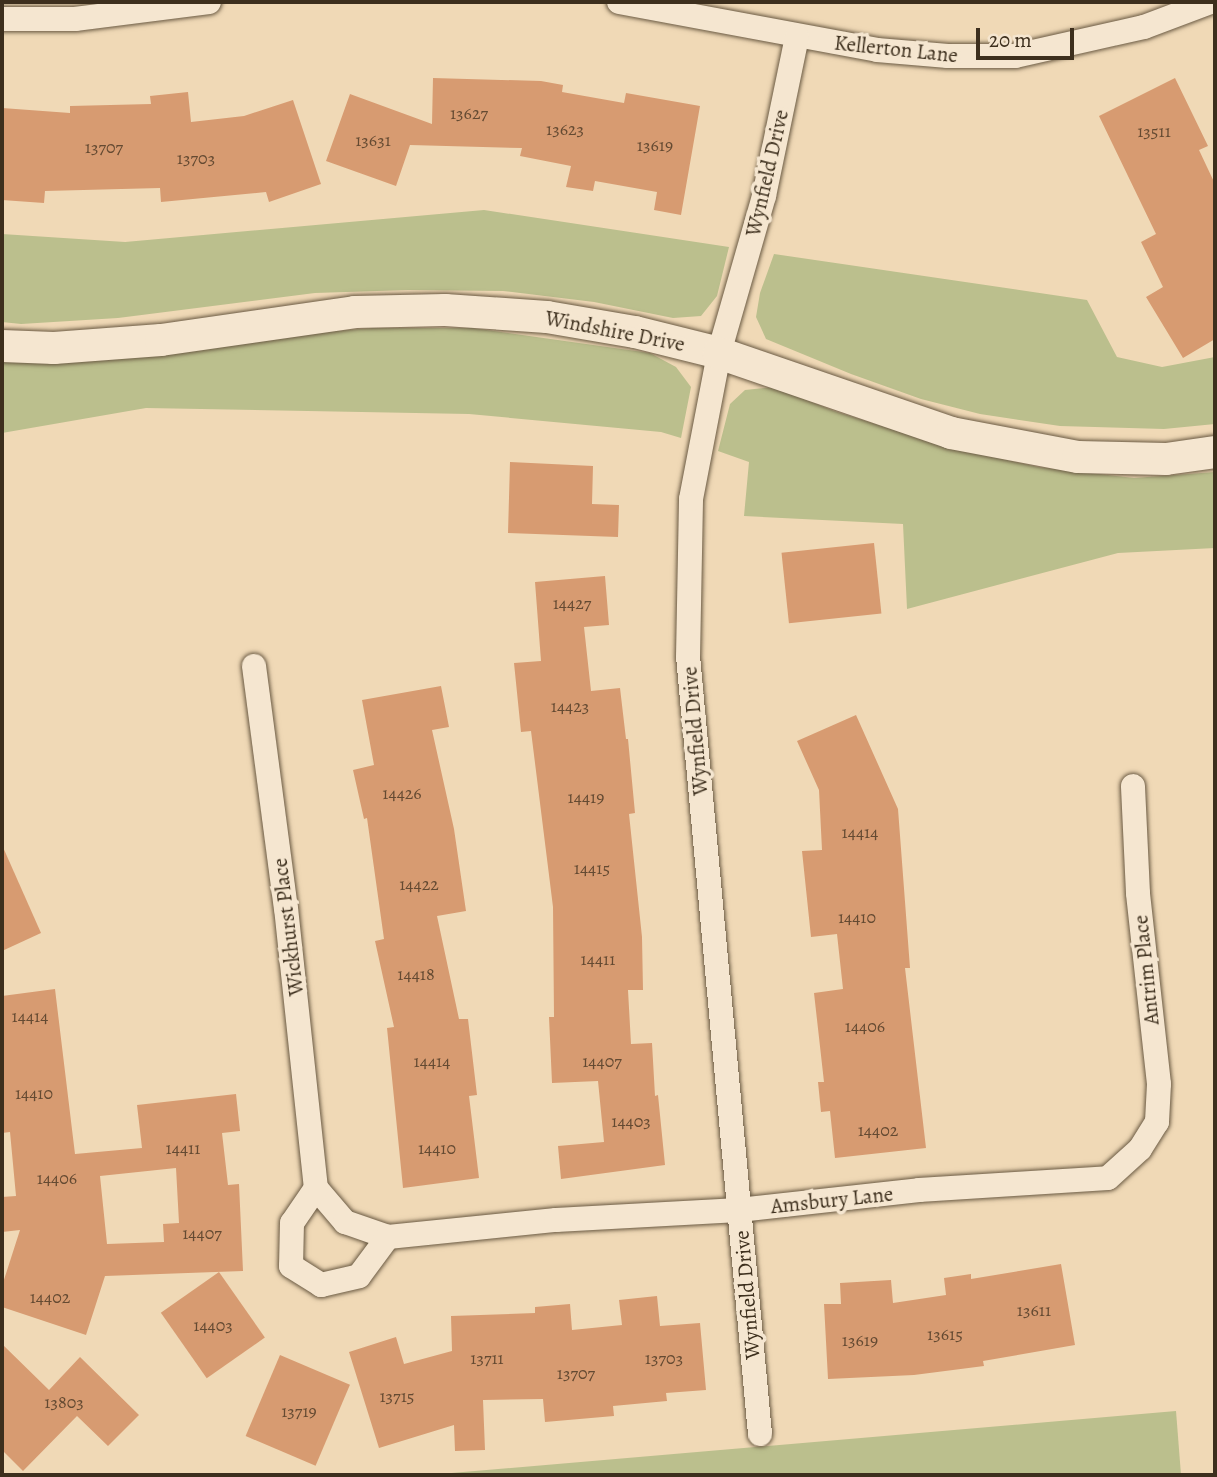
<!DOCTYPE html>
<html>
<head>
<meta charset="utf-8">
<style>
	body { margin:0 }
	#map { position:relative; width:1217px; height:1477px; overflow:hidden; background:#f0d9b6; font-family:Alegreya,serif }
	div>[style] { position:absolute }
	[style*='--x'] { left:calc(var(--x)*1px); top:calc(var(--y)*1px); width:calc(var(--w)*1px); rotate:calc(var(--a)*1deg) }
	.green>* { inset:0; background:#bbbf8d }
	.building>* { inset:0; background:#d79b71; transform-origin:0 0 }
	.roads { filter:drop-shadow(0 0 2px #6a5a43) drop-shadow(0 0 2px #6a5a43) }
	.minor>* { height:24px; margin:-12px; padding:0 12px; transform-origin:12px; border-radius:12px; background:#f5e6d0 }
	.tertiary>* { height:32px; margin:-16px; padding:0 16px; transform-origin:16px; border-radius:16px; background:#f5e6d0 }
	span { translate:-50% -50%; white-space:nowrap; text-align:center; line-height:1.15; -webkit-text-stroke:7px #f5e6d0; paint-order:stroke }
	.number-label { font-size:18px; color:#644a32 }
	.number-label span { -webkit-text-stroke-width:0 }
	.street-label { font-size:21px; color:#3d2f1d }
	.frame { position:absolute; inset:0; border:4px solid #3d2f1d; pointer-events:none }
	.scale { position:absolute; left:976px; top:28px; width:98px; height:32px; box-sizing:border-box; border:4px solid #3d2f1d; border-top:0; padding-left:9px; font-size:21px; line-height:24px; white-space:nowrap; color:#3d2f1d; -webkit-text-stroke:5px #f5e6d0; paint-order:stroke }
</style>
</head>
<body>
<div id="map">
	<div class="green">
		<i style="clip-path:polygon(484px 210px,729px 247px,717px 296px,701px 316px,673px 318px,594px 302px,503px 291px,408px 290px,315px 293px,118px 318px,21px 324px,2px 322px,2px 234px,125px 242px)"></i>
		<i style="clip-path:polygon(774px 254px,1087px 300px,1117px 357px,1162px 367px,1215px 357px,1215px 424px,1164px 429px,1060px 426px,980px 414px,921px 399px,851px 374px,766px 339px,756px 317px,760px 293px)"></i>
		<i style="clip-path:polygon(373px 328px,472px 328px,650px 353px,676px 367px,691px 387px,681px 438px,661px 432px,469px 414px,146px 408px,2px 433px,2px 358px)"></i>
		<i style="clip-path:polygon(774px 387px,834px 411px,942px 445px,1038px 467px,1134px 478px,1215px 472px,1215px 548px,1118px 553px,907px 609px,903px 524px,744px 516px,749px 462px,718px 451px,730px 404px,745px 390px)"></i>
		<i style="clip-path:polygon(1176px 1411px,1181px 1475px,428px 1475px)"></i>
	</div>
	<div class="building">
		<i style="clip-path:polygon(433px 78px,541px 81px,563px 85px,562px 92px,624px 103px,626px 93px,700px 106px,681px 215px,654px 210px,657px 192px,595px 181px,593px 191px,566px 187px,571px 166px,520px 156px,522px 148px,410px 145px,396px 186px,326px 161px,350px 94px,432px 124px)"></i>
		<i style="clip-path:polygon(1175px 78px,1208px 146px,1199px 150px,1215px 184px,1215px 339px,1183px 358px,1146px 297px,1163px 287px,1141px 242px,1156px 234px,1099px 116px)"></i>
		<i style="clip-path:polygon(188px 92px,191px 122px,244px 116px,293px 100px,321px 184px,269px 202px,266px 192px,161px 202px,160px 188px,45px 191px,44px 203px,2px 200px,2px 108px,70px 113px,70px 106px,151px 104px,150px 96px)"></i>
		<i style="clip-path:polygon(510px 462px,593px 466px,592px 504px,619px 505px,618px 537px,508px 533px)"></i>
		<i style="left:874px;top:543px;width:71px;height:93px;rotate:84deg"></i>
		<i style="clip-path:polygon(605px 576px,609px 625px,584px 627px,591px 691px,620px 688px,626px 739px,628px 739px,635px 813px,629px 814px,642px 937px,643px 990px,628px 990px,631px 1044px,652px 1043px,655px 1096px,658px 1095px,665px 1165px,561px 1179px,558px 1146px,604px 1142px,598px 1081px,552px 1083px,549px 1017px,554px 1017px,553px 907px,531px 731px,521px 732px,514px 663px,541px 661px,535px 582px)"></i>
		<i style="clip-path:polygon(441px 686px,449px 727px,432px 730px,454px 829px,466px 911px,437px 916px,459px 1019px,468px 1019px,477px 1095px,469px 1096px,479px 1178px,403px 1188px,387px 1028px,394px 1027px,375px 941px,384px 939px,367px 818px,364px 819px,353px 770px,374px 765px,362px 700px)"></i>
		<i style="clip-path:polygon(856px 715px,898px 809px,910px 968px,905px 968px,926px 1148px,835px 1158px,830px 1111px,821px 1112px,818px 1082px,824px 1082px,814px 993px,843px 989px,837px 934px,811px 937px,802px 851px,822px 850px,819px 790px,797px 741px)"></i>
		<i style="clip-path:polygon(2px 845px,41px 933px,2px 951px)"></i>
		<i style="clip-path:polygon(evenodd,55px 989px,75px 1154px,142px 1148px,137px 1105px,236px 1094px,240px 1131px,222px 1133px,228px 1185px,239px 1184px,243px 1271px,105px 1276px,86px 1335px,2px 1307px,2px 1286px,20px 1230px,2px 1232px,2px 1197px,16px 1196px,10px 1132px,2px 1133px,2px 996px,55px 989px,176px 1168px,179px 1223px,163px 1224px,164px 1242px,107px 1244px,100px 1176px,176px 1168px)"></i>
		<i style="clip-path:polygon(1061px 1264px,1075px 1345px,983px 1361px,984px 1366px,914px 1375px,828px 1379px,824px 1304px,841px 1304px,840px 1283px,891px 1280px,893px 1303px,946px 1295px,944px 1278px,971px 1274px,971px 1279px)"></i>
		<i style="left:219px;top:1272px;width:80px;height:71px;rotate:55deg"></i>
		<i style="clip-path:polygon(657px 1296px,660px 1326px,700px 1323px,706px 1390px,666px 1393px,667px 1401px,613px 1406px,614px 1416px,545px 1422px,543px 1399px,483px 1400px,485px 1450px,455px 1451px,454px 1425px,379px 1448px,349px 1352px,396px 1337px,404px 1364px,452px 1351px,451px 1316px,535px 1313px,535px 1307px,570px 1304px,572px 1330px,622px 1325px,619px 1300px)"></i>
		<i style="clip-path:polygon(2px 1344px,49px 1390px,80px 1357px,139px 1415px,108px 1446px,77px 1416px,23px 1471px,2px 1450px)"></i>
		<i style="left:280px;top:1355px;width:76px;height:88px;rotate:23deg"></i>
	</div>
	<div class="roads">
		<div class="minor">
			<i style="--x:619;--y:2;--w:262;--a:10.5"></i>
			<i style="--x:877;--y:50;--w:71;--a:4.8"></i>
			<i style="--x:948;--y:56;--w:67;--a:0"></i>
			<i style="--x:1015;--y:56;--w:132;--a:-12.7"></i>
			<i style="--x:1144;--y:27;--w:71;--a:-20.7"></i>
			<i style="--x:2;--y:19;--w:73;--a:0"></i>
			<i style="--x:75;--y:19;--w:135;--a:-7.2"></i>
			<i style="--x:254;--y:666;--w:244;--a:82.5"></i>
			<i style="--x:286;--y:908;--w:282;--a:83.9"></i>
			<i style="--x:316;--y:1188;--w:45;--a:49.5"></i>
			<i style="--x:345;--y:1222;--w:46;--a:19.2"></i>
			<i style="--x:388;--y:1237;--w:169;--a:-5.8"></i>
			<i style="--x:556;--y:1220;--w:183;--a:-3.1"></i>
			<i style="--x:739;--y:1210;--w:181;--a:-6.3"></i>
			<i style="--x:919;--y:1190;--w:189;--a:-3.6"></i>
			<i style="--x:1108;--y:1178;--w:43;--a:-42.2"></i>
			<i style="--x:1140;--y:1149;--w:32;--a:-58"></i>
			<i style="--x:1157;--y:1122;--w:38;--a:-87"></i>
			<i style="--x:1159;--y:1084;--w:192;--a:-96.3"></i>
			<i style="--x:1138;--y:893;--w:107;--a:-92.7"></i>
			<i style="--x:316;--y:1188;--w:42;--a:124.4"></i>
			<i style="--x:292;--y:1223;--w:43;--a:91.3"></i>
			<i style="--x:291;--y:1266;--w:36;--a:32"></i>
			<i style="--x:321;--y:1285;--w:39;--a:-13"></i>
			<i style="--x:359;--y:1276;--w:49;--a:-53.4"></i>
			<i style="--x:760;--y:1434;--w:780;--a:-95.29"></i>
			<i style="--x:688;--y:657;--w:158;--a:-88.9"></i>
			<i style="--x:691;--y:499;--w:149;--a:-79.1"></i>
			<i style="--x:719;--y:353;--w:163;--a:-74"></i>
			<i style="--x:764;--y:196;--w:162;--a:-78.3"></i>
		</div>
		<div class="tertiary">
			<i style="--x:2;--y:346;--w:52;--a:2.2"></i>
			<i style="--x:54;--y:348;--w:107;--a:-4.3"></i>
			<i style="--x:161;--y:340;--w:196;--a:-8.2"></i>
			<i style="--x:355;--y:312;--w:90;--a:-1.3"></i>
			<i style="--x:445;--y:310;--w:102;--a:3.9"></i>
			<i style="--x:547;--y:317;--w:89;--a:9.7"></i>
			<i style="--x:635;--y:332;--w:87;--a:14"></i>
			<i style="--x:719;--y:353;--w:245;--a:19"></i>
			<i style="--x:951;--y:433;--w:129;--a:10.7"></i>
			<i style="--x:1078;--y:457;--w:88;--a:1.3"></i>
			<i style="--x:1166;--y:459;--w:49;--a:-8.1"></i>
		</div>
	</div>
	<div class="number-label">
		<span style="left:469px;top:113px">13627</span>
		<span style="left:565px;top:129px">13623</span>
		<span style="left:1154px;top:131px">13511</span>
		<span style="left:373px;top:140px">13631</span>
		<span style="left:655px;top:145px">13619</span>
		<span style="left:104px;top:147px">13707</span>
		<span style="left:196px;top:158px">13703</span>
		<span style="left:572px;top:603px">14427</span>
		<span style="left:570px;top:706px">14423</span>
		<span style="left:402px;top:793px">14426</span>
		<span style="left:586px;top:797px">14419</span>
		<span style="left:860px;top:832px">14414</span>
		<span style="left:592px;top:868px">14415</span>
		<span style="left:419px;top:884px">14422</span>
		<span style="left:857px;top:917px">14410</span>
		<span style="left:598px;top:959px">14411</span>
		<span style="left:416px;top:974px">14418</span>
		<span style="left:30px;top:1016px">14414</span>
		<span style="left:865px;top:1026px">14406</span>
		<span style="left:432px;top:1061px">14414</span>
		<span style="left:602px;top:1061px">14407</span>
		<span style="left:34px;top:1093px">14410</span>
		<span style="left:631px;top:1121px">14403</span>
		<span style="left:878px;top:1130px">14402</span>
		<span style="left:183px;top:1148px">14411</span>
		<span style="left:437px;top:1148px">14410</span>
		<span style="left:57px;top:1178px">14406</span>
		<span style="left:202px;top:1233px">14407</span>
		<span style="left:50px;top:1297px">14402</span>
		<span style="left:1034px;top:1310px">13611</span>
		<span style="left:213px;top:1325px">14403</span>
		<span style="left:945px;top:1334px">13615</span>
		<span style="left:860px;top:1340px">13619</span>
		<span style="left:487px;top:1358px">13711</span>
		<span style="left:664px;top:1358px">13703</span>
		<span style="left:576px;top:1373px">13707</span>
		<span style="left:397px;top:1396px">13715</span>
		<span style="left:64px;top:1402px">13803</span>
		<span style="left:299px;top:1411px">13719</span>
	</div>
	<div class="street-label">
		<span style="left:896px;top:49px;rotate:6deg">Kellerton Lane</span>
		<span style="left:767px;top:173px;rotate:-77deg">Wynfield Drive</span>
		<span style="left:615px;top:331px;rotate:11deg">Windshire Drive</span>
		<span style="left:695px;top:731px;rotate:-95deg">Wynfield Drive</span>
		<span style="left:288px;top:927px;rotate:-97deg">Wickhurst Place</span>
		<span style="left:1146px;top:970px;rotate:-96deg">Antrim Place</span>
		<span style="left:832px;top:1200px;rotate:-6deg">Amsbury Lane</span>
		<span style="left:747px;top:1295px;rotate:-95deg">Wynfield Drive</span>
	</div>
	<div class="frame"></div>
	<div class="scale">20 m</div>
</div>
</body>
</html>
